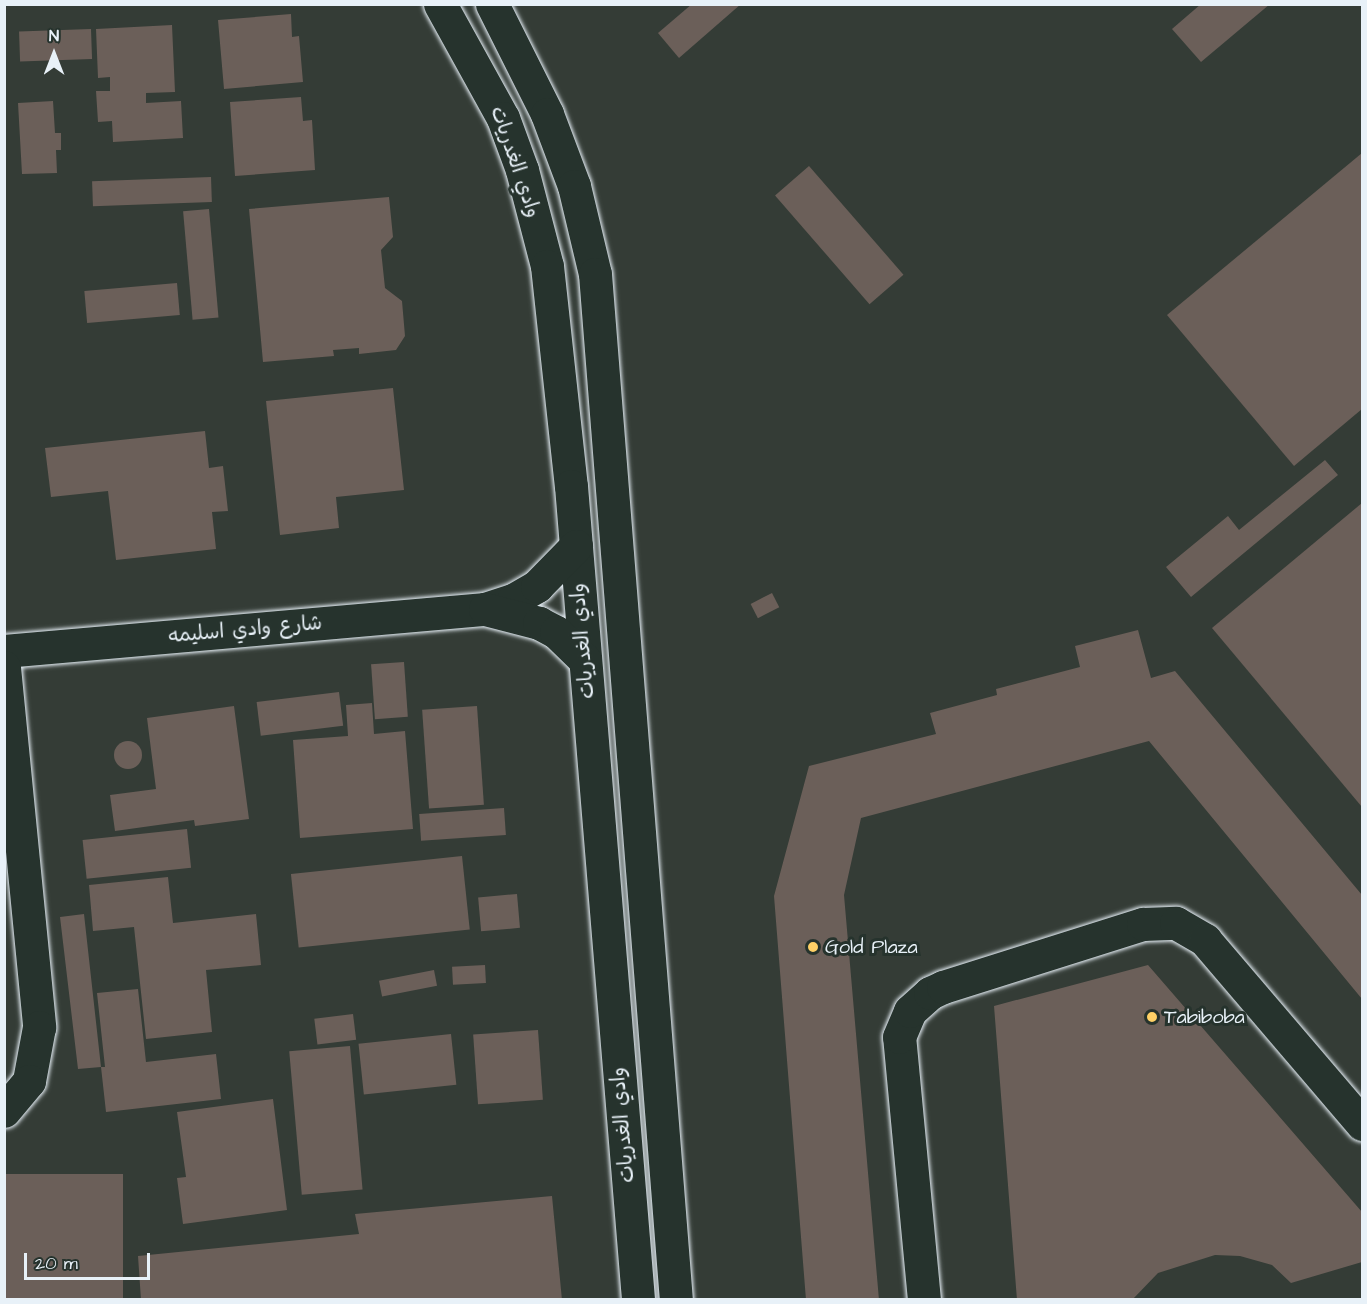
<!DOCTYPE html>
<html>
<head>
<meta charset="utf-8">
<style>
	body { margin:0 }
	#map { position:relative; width:1367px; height:1304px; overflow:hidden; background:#343c36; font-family:"Architects Daughter","Playpen Sans Arabic",sans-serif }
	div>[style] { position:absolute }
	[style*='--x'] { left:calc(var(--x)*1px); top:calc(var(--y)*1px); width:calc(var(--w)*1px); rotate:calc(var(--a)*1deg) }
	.building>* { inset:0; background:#6b5f59; transform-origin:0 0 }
	.round { border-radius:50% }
	.roads { filter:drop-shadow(0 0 2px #e8f1f8) drop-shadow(0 0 2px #e8f1f8) }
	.street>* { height:33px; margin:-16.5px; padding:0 16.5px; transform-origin:16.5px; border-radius:16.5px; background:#26332d }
	.dots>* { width:16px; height:16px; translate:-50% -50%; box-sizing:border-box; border:3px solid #26332d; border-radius:50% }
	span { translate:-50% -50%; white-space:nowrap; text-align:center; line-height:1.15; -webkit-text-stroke:6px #26332d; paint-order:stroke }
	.street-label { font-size:20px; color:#e8f1f8 }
	.poi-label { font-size:20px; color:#e8f1f8 }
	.left { translate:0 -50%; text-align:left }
	.frame { position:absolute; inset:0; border:6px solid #e8f1f8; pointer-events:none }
	.north { position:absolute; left:24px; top:24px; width:60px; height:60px; -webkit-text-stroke:4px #26332d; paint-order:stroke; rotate:0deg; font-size:16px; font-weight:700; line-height:24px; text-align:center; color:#e8f1f8 }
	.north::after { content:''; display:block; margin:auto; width:21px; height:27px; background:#e8f1f8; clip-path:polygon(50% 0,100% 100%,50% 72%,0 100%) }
	.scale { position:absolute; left:24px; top:1253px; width:126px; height:27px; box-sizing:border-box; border:3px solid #e8f1f8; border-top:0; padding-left:8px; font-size:18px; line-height:21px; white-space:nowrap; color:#e8f1f8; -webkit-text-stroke:4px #26332d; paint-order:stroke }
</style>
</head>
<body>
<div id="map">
	<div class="building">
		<i style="clip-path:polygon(692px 4px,741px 4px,679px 58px,658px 33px)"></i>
		<i style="clip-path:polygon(1201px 4px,1270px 4px,1201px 62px,1172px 29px)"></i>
		<i style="clip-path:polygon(291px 14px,292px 37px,299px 36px,303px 82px,224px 89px,218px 20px)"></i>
		<i style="clip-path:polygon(172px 25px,175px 92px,146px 93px,146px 103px,181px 101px,183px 138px,113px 142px,112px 121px,98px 122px,96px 91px,110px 91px,110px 77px,98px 78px,96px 29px)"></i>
		<i style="left:91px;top:29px;width:30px;height:72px;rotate:88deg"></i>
		<i style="clip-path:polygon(301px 97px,303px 121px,312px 120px,315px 170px,235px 176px,230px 102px)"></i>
		<i style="clip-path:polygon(53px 101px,55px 133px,61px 133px,61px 150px,56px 150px,57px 173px,22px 174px,18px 103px)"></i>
		<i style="clip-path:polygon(1362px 153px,1362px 409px,1294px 466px,1167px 315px)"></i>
		<i style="left:809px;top:166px;width:144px;height:45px;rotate:49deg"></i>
		<i style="left:211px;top:177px;width:25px;height:119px;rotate:88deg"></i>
		<i style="clip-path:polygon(389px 197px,393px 237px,381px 250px,385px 288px,402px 301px,405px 336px,396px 350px,359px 354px,359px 348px,333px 350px,334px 356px,263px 362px,249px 209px)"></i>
		<i style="left:209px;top:209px;width:109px;height:26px;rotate:85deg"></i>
		<i style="left:177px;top:283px;width:32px;height:93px;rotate:85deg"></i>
		<i style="clip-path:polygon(393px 388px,404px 490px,336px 497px,339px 528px,280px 535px,266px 401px)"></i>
		<i style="clip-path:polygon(205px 431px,209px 468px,223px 466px,228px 511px,212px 512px,216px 549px,116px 560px,108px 491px,51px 497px,45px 448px)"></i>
		<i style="clip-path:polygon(1325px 460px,1338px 475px,1191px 597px,1166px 567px,1228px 516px,1239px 530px)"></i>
		<i style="clip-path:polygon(1362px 503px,1362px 807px,1212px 628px)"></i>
		<i style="left:772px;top:593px;width:16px;height:24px;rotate:63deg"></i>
		<i style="clip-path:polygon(1138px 630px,1151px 678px,1175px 671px,1362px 895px,1362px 999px,1149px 741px,861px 818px,844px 895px,879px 1300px,806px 1300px,774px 896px,809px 766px,936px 734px,930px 713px,997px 695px,996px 689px,1080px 667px,1075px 646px)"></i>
		<i style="left:404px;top:662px;width:55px;height:33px;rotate:86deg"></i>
		<i style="left:339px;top:692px;width:34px;height:83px;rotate:83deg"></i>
		<i style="clip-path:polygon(372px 703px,374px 734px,405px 731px,413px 829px,300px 838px,293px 740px,348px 736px,346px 705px)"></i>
		<i style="clip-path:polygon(234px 706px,249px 819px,195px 826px,194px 820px,115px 831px,110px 795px,156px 789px,147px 718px)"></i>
		<i style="left:477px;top:706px;width:99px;height:55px;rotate:86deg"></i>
		<i class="round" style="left:114px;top:741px;width:28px;height:28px"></i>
		<i style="left:504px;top:808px;width:27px;height:85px;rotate:86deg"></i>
		<i style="left:187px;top:829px;width:39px;height:105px;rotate:84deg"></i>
		<i style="left:462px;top:856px;width:74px;height:172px;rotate:84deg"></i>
		<i style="clip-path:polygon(168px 877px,173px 923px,256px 914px,261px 965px,206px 970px,212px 1032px,146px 1039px,134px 927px,93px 931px,89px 885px)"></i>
		<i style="left:517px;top:894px;width:34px;height:39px;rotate:85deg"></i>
		<i style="clip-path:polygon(84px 914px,101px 1067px,105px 1067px,97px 993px,138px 989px,146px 1062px,216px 1054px,221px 1099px,106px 1112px,101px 1067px,78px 1069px,60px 917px)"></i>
		<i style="left:485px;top:965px;width:18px;height:33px;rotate:87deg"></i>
		<i style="clip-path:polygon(1148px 965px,1362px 1212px,1362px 1262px,1291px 1283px,1272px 1265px,1240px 1256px,1215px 1255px,1158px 1273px,1132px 1300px,1017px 1300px,994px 1006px)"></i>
		<i style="left:434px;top:970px;width:16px;height:56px;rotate:79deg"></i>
		<i style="left:353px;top:1014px;width:26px;height:39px;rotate:83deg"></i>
		<i style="left:538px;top:1030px;width:70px;height:65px;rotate:86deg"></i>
		<i style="left:451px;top:1034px;width:51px;height:93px;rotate:84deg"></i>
		<i style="left:350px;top:1046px;width:144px;height:61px;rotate:85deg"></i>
		<i style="clip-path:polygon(273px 1099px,287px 1210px,183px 1224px,177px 1178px,186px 1177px,177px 1112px)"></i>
		<i style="left:4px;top:1174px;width:119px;height:126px"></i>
		<i style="clip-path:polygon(552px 1196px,562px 1300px,141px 1300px,138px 1256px,359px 1234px,355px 1214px)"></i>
	</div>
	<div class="roads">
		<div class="street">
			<i style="--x:440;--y:4;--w:130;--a:61.1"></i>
			<i style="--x:503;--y:118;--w:55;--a:69.9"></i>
			<i style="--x:522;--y:170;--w:99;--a:75.4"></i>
			<i style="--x:547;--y:266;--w:221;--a:83.8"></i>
			<i style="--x:571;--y:486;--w:817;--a:85.29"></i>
			<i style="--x:492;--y:4;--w:123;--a:63.4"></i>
			<i style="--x:547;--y:114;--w:77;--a:69.4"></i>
			<i style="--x:574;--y:186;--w:90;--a:76.6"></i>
			<i style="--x:595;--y:274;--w:1029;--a:85.49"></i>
			<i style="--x:485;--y:609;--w:29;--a:-18"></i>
			<i style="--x:513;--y:600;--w:28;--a:-30"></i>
			<i style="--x:537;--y:586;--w:56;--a:-45.7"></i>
			<i style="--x:4;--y:651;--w:483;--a:-5"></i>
			<i style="--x:485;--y:609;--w:56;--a:14.5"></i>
			<i style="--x:539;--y:623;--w:19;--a:28"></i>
			<i style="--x:556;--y:632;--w:40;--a:44"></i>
			<i style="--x:4;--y:667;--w:362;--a:84.4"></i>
			<i style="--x:39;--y:1027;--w:55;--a:100.5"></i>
			<i style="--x:29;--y:1081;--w:39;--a:130"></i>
			<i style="--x:924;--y:1300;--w:264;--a:-95.4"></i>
			<i style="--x:899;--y:1037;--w:28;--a:-67"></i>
			<i style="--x:910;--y:1011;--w:27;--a:-42"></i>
			<i style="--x:930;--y:993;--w:14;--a:-25"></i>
			<i style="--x:943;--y:987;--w:210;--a:-17.5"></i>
			<i style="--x:1143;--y:924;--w:33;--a:-2"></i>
			<i style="--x:1176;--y:923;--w:34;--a:30"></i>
			<i style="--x:1205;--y:940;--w:242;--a:49.5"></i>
		</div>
	</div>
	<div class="dots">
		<i style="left:813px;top:947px;background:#ffd166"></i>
		<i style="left:1152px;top:1017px;background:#ffd166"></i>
	</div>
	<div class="street-label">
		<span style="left:515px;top:162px;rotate:71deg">وادي الغدريات</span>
		<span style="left:245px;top:630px;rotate:-5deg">شارع وادي اسليمه</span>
		<span style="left:583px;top:641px;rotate:-95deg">وادي الغدريات</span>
		<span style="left:623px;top:1125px;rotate:-95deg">وادي الغدريات</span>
	</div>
	<div class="poi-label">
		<span class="left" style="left:825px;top:947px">Gold Plaza</span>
		<span class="left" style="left:1164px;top:1017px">Tabiboba</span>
	</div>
	<div class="frame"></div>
	<div class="north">N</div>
	<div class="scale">20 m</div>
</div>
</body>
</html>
